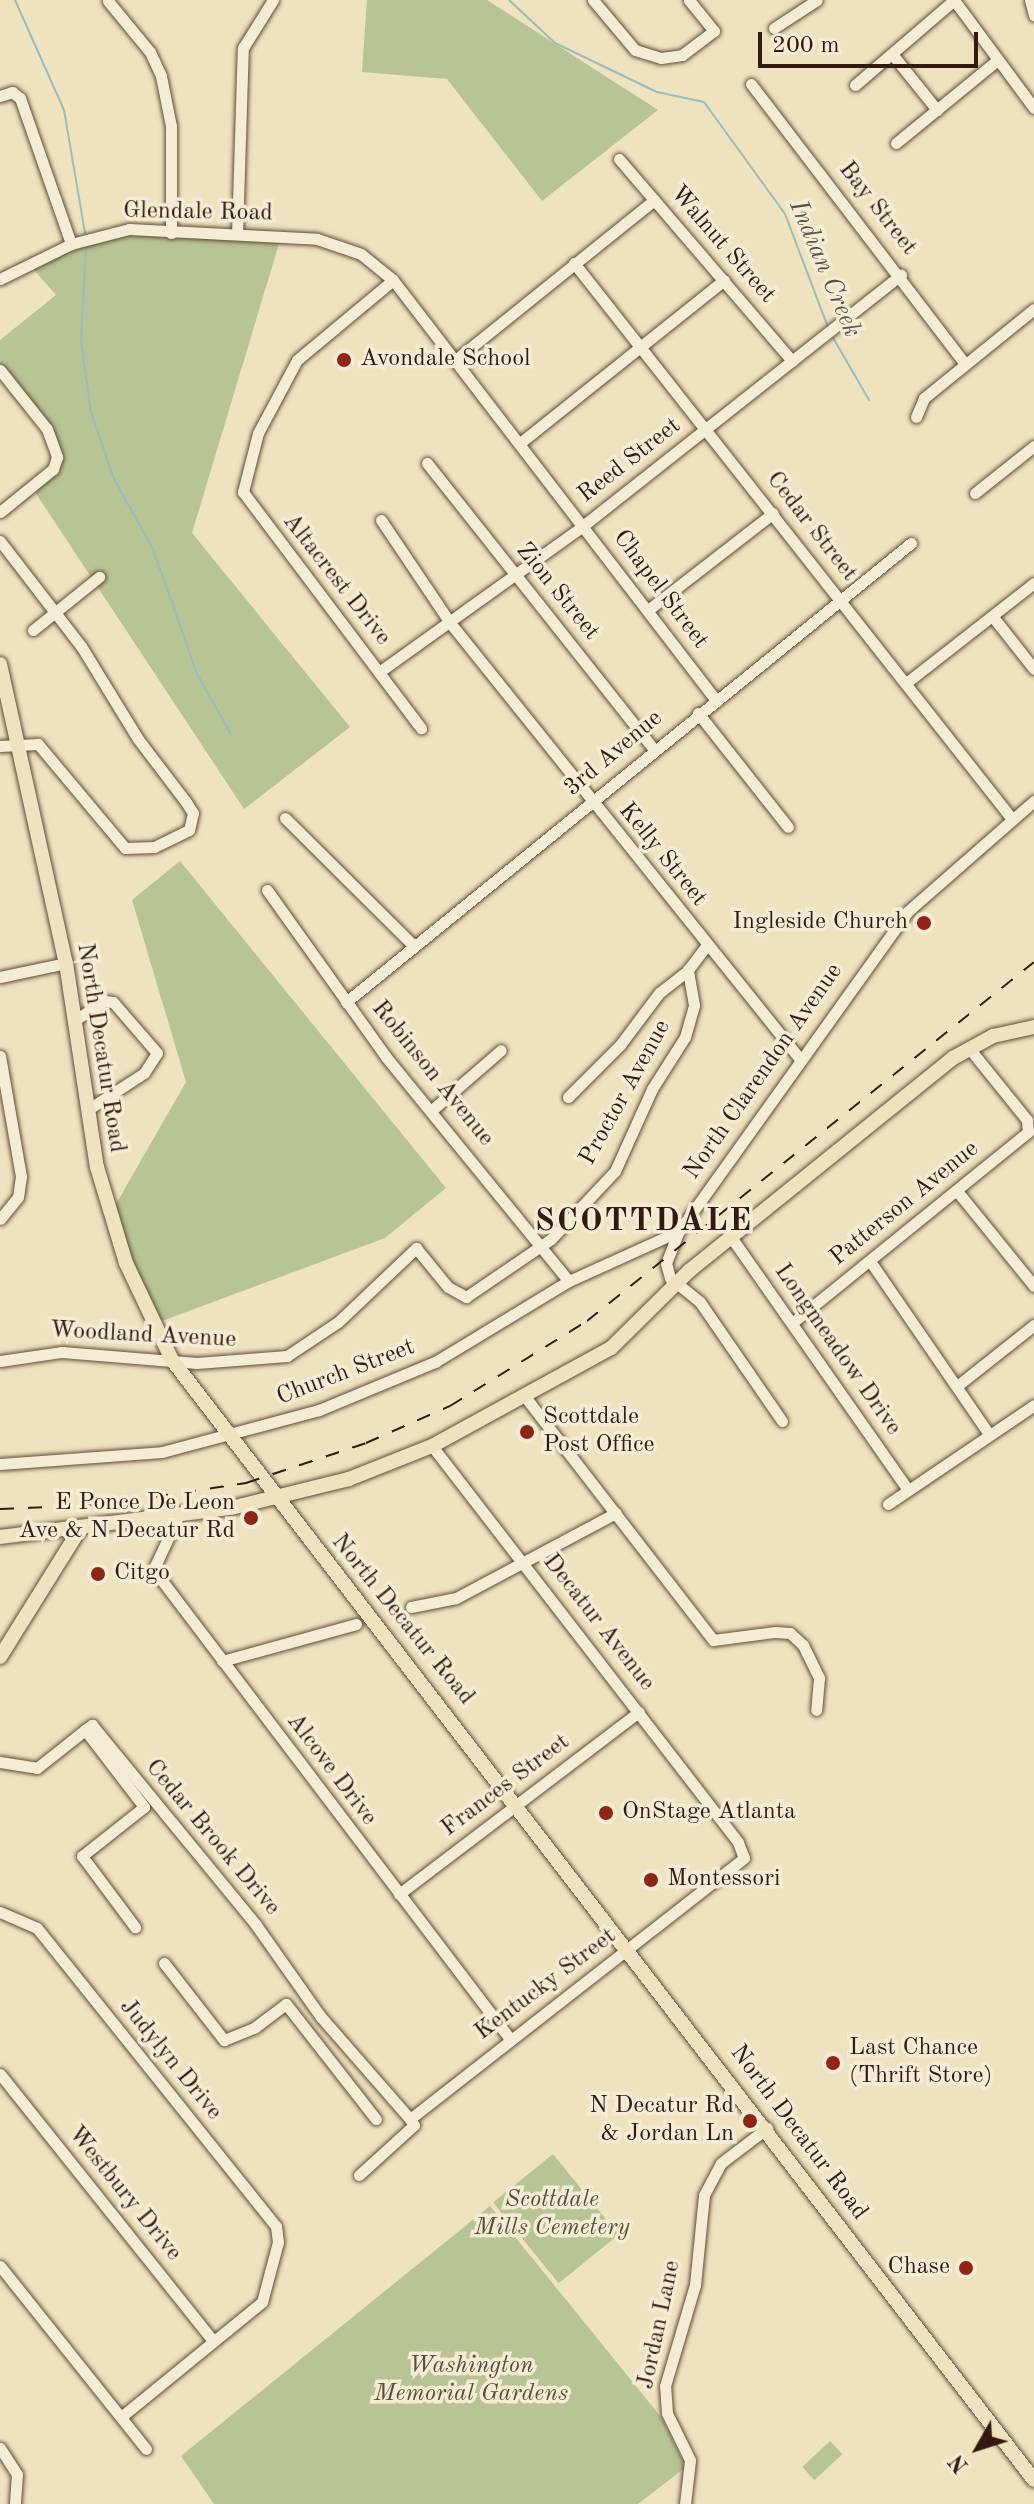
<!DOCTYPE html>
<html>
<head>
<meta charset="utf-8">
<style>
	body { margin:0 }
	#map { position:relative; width:1034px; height:2504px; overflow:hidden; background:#efe2be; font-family:"Old Standard TT",serif }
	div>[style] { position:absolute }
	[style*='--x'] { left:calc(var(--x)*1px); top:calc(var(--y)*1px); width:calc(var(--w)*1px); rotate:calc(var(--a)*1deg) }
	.green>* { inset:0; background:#b7c493; transform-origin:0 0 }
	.stream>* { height:2px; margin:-1px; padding:0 1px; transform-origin:1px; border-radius:1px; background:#9cbcb9 }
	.roads { filter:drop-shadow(0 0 2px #614c3c) drop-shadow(0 0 2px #614c3c) }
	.minor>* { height:11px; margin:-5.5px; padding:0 5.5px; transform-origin:5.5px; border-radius:5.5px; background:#f5ecd5 }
	.major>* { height:14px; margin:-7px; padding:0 7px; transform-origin:7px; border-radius:7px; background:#efe2be }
	.rail>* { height:2px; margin-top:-1px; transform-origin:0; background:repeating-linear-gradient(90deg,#321a10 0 14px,transparent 0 28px) }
	.dots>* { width:22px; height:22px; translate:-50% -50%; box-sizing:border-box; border:4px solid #f5ecd5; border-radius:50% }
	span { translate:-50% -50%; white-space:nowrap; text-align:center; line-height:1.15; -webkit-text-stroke:7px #f5ecd5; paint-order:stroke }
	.street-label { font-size:24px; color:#321a10 }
	.poi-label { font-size:24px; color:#321a10 }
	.left { translate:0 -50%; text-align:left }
	.right { translate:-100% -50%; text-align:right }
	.park-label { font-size:24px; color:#5a4d37; font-style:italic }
	.water-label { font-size:26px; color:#57534b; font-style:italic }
	.district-label { font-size:32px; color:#321a10; font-weight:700; letter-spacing:2px }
	.north { position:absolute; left:938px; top:2408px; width:80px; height:80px; -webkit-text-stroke:6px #f5ecd5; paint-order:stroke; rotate:231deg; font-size:22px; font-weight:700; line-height:32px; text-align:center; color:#321a10 }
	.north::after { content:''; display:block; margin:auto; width:28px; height:36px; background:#321a10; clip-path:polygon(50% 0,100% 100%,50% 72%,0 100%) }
	.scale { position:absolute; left:758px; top:32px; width:220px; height:36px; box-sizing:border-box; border:4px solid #321a10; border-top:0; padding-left:10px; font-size:24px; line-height:28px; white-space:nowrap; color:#321a10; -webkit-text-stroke:6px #f5ecd5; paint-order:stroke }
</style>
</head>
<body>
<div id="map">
	<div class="green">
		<i style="clip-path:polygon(367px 0,487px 0,658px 110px,542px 201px,447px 79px,362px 72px)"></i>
		<i style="clip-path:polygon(136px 229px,281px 237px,192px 533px,350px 727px,244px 809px,33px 489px,56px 462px,51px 435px,0 367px,0 340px,56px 295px,28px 263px)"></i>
		<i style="clip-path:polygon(180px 861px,446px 1188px,385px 1238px,154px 1324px,112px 1211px,186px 1082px,132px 900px)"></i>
		<i style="left:553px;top:2154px;width:104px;height:77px;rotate:51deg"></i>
		<i style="clip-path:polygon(490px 2206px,661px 2417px,686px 2467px,638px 2504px,214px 2504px,181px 2456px)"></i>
		<i style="left:830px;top:2441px;width:18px;height:38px;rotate:47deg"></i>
	</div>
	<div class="stream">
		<i style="--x:15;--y:0;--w:120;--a:66"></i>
		<i style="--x:64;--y:110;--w:125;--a:80.3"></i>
		<i style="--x:509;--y:0;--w:63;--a:43.1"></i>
		<i style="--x:555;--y:43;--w:113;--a:25.7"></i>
		<i style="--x:657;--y:92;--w:48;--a:12"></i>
		<i style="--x:704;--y:102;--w:138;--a:54.1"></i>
		<i style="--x:785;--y:214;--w:121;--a:69.2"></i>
		<i style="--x:86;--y:245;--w:96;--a:93"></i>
		<i style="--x:81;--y:341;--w:72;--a:82"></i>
		<i style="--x:91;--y:412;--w:71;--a:71.1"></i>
		<i style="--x:114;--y:479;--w:80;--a:60.9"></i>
		<i style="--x:153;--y:549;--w:133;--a:70.6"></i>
		<i style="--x:197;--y:674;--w:69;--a:60.5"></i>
		<i style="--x:832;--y:336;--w:74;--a:60"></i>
	</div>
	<div class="roads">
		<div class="minor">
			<i style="--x:593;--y:0;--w:65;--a:50"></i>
			<i style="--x:635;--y:50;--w:27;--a:17"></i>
			<i style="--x:661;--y:58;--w:21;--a:-8"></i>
			<i style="--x:682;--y:55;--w:40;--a:-37"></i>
			<i style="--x:714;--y:31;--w:40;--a:-129"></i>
			<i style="--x:954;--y:0;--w:134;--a:53.5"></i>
			<i style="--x:1030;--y:0;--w:16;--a:75"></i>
			<i style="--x:108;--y:1;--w:66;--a:50.5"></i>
			<i style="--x:150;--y:52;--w:26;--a:65"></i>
			<i style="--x:161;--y:76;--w:51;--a:78.7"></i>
			<i style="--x:171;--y:126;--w:107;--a:90"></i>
			<i style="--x:774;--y:28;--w:51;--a:-33.1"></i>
			<i style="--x:892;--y:54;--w:72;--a:51.2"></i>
			<i style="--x:751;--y:84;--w:351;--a:52.6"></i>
			<i style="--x:855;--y:85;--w:130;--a:-40.6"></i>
			<i style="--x:0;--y:96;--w:13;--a:-18"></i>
			<i style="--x:12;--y:92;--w:10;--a:37"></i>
			<i style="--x:20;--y:98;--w:155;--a:70.7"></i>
			<i style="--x:896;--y:143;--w:128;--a:-39.3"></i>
			<i style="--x:619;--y:159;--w:266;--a:49.4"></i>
			<i style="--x:237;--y:234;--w:186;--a:-88.2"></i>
			<i style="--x:243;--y:48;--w:57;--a:-58"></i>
			<i style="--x:574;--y:263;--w:708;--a:51.77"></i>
			<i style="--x:0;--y:279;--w:79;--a:-26.2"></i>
			<i style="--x:71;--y:244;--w:60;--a:-14.5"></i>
			<i style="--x:129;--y:229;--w:188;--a:3"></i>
			<i style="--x:317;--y:239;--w:46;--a:18.8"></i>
			<i style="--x:361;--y:254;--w:41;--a:39.1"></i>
			<i style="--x:393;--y:280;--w:528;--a:52.46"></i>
			<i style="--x:393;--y:280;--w:125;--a:140.2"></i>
			<i style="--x:297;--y:360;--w:83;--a:118.1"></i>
			<i style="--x:258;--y:433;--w:61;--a:104.3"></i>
			<i style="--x:243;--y:492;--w:296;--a:53"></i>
			<i style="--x:454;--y:361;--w:257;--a:-38.8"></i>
			<i style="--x:0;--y:370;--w:75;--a:51.5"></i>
			<i style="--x:47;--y:429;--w:30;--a:70"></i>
			<i style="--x:57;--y:457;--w:13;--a:108"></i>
			<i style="--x:53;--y:469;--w:68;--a:140.9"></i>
			<i style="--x:916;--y:417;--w:21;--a:-67"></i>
			<i style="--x:924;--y:398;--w:141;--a:-39"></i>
			<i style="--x:520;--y:443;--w:261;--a:-38.6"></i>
			<i style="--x:427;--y:463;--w:365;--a:51.6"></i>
			<i style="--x:975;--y:493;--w:75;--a:-38.5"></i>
			<i style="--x:381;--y:520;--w:125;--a:56.1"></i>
			<i style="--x:451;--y:624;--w:558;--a:51.26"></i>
			<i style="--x:0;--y:541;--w:133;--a:52.4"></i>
			<i style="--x:81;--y:646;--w:109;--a:58.5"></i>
			<i style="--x:138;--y:739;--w:79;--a:52.7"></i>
			<i style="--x:186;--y:802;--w:13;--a:58"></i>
			<i style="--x:193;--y:813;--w:17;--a:103"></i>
			<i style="--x:189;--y:830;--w:39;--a:154"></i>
			<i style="--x:154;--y:847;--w:29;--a:178"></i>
			<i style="--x:125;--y:848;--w:136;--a:-129.9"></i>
			<i style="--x:38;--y:744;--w:38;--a:177"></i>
			<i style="--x:648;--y:610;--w:158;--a:-37.8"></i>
			<i style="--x:993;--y:617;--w:66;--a:51.7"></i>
			<i style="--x:33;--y:630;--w:85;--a:-38.8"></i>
			<i style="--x:379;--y:672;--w:252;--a:-35.6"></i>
			<i style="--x:584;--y:525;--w:404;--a:-38.3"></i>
			<i style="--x:906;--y:683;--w:162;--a:-38"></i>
			<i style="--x:698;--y:713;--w:145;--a:51.7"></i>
			<i style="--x:285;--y:818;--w:182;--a:44.8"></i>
			<i style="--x:267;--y:890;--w:205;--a:54.5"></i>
			<i style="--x:386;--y:1057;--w:289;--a:50.8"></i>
			<i style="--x:0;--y:977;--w:67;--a:-12"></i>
			<i style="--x:346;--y:1002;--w:728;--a:-39.09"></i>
			<i style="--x:75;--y:1020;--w:35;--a:-33"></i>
			<i style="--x:104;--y:1001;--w:9;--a:6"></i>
			<i style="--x:113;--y:1002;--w:67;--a:49.2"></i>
			<i style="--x:157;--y:1053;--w:24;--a:123"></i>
			<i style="--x:144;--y:1073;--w:68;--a:147"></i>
			<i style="--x:0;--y:1056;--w:122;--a:80.1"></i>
			<i style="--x:21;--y:1176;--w:21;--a:98"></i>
			<i style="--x:18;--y:1197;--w:28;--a:129"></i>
			<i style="--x:568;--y:1097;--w:74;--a:-45"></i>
			<i style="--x:620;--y:1045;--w:65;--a:-53.1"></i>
			<i style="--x:659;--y:993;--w:37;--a:-38"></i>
			<i style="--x:432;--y:1110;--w:91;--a:-41"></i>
			<i style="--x:957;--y:1191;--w:122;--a:51"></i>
			<i style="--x:731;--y:1237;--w:307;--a:55"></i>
			<i style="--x:870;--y:1261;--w:209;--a:55.5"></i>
			<i style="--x:792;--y:1323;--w:304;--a:-39"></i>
			<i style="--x:1028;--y:1132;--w:12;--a:-95"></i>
			<i style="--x:1027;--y:1120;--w:92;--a:-128.9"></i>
			<i style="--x:0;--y:1361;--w:63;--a:-8.3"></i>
			<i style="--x:62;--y:1352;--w:135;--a:4.7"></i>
			<i style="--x:197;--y:1363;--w:90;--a:-4.4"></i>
			<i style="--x:287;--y:1356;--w:61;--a:-33.7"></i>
			<i style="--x:338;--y:1322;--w:108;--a:-43.5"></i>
			<i style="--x:416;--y:1248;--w:50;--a:50.6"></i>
			<i style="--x:448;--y:1287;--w:21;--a:29"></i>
			<i style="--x:466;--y:1297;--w:103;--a:-34.3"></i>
			<i style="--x:551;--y:1239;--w:93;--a:-46.7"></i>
			<i style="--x:615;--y:1171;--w:90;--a:-65.7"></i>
			<i style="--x:652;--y:1089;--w:62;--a:-57.6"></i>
			<i style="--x:685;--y:1037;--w:33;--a:-74"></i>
			<i style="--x:694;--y:1005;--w:36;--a:-100"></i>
			<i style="--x:688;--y:970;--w:31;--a:-53"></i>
			<i style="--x:957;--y:1386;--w:98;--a:-38.4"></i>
			<i style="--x:526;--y:1398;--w:306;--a:52.3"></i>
			<i style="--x:713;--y:1640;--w:63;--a:-7.4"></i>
			<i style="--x:775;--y:1632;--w:15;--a:4"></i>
			<i style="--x:790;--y:1633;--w:18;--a:43"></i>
			<i style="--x:803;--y:1645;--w:37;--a:64"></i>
			<i style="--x:819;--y:1678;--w:32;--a:95"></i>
			<i style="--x:782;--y:1421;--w:145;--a:-124.6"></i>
			<i style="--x:700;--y:1302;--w:38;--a:-141"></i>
			<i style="--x:670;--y:1278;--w:16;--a:-105"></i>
			<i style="--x:666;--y:1263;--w:35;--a:-68"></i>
			<i style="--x:679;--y:1231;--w:392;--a:-54.4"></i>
			<i style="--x:907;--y:912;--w:169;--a:-41.2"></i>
			<i style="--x:0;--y:1464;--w:162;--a:-4.2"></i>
			<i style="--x:162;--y:1452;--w:163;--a:-15"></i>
			<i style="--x:319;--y:1410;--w:126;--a:-22.5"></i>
			<i style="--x:435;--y:1362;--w:157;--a:-31.2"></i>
			<i style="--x:569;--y:1281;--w:121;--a:-24.4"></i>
			<i style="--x:888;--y:1504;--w:176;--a:-34.1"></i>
			<i style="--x:177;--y:1519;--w:52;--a:115.1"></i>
			<i style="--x:155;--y:1566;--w:13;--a:67"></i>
			<i style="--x:160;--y:1578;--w:579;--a:52.79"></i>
			<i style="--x:411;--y:1607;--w:46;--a:-11.3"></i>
			<i style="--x:456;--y:1598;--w:181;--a:-28"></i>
			<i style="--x:222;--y:1661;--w:139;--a:-15.4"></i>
			<i style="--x:85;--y:1730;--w:9;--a:-36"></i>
			<i style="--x:92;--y:1725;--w:259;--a:50.6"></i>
			<i style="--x:256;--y:1925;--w:113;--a:54.8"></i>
			<i style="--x:321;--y:2017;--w:135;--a:48.9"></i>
			<i style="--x:0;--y:1762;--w:37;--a:9"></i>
			<i style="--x:37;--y:1768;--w:61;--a:-38.4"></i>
			<i style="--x:85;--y:1730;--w:97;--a:52.5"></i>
			<i style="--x:144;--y:1807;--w:79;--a:141.7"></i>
			<i style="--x:82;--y:1856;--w:89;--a:53.3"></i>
			<i style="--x:399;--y:1894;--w:301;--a:-37.2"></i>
			<i style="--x:0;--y:1912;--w:40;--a:23.4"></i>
			<i style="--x:37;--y:1928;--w:382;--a:51.3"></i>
			<i style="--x:276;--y:2226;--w:16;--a:83"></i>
			<i style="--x:278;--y:2242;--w:62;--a:104.9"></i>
			<i style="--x:262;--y:2302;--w:182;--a:140.8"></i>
			<i style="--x:164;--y:1963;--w:98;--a:52.1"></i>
			<i style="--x:224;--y:2040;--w:32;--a:-22"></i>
			<i style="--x:254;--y:2028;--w:40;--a:-37"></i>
			<i style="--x:286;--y:2004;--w:146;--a:52"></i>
			<i style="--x:0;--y:2074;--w:342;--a:51.4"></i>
			<i style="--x:359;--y:2175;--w:74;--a:-42.3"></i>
			<i style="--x:414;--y:2125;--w:7;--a:-124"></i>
			<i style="--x:410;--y:2119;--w:424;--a:-38"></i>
			<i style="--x:744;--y:1858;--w:17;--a:-111"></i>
			<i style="--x:738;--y:1842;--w:500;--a:-127.69"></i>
			<i style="--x:0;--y:2266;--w:234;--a:51.4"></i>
			<i style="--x:0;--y:2448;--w:31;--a:57"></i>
			<i style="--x:17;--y:2474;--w:30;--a:94"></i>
			<i style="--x:685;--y:2504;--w:44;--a:-83.5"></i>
			<i style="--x:690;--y:2460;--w:52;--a:-116.1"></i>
			<i style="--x:667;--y:2413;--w:27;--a:-94"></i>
			<i style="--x:665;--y:2386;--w:105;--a:-73.5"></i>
			<i style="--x:695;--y:2285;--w:90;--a:-84.3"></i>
			<i style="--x:704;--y:2195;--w:36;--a:-62"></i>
			<i style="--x:721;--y:2163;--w:58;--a:-37.3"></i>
		</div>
		<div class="major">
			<i style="--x:0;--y:664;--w:306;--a:77.6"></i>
			<i style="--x:66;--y:963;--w:206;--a:81.4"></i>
			<i style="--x:97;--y:1167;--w:100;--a:73.2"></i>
			<i style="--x:126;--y:1263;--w:107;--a:64.6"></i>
			<i style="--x:172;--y:1360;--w:1413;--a:52.42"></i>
			<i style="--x:0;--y:1537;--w:233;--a:-7.2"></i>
			<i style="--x:231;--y:1508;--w:122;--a:-13.8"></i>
			<i style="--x:349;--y:1479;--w:89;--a:-21.7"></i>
			<i style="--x:432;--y:1446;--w:204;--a:-28.7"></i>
			<i style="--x:611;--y:1348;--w:110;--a:-44.6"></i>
			<i style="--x:689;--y:1271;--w:339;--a:-38.9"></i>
			<i style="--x:953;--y:1058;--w:46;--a:-28.8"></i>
			<i style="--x:993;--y:1036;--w:42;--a:-12.4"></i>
			<i style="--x:0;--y:1657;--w:147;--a:-58"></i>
		</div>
	</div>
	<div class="rail">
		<i style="--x:0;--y:1509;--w:99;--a:-2.3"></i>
		<i style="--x:99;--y:1505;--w:149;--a:-8.5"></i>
		<i style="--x:246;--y:1483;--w:126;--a:-18.4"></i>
		<i style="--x:366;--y:1443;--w:92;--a:-23.8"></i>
		<i style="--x:450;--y:1406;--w:161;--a:-31.8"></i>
		<i style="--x:587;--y:1321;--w:573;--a:-38.77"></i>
	</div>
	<div class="dots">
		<i style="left:344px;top:360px;background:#8f2418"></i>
		<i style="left:924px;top:923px;background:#8f2418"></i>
		<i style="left:527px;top:1432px;background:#8f2418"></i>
		<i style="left:251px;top:1518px;background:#8f2418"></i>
		<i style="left:98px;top:1574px;background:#8f2418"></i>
		<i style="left:606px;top:1813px;background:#8f2418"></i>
		<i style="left:651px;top:1880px;background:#8f2418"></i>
		<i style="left:833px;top:2063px;background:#8f2418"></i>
		<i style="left:750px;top:2121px;background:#8f2418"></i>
		<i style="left:966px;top:2268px;background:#8f2418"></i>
	</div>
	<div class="street-label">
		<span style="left:877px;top:209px;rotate:52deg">Bay Street</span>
		<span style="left:198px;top:213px;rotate:1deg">Glendale Road</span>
		<span style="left:722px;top:245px;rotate:49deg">Walnut Street</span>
		<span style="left:630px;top:461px;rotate:-38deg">Reed Street</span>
		<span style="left:811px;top:527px;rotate:52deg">Cedar Street</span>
		<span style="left:336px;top:580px;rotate:52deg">Altacrest Drive</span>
		<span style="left:660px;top:590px;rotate:53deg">Chapel Street</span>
		<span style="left:557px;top:592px;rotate:51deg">Zion Street</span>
		<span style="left:614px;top:754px;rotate:-40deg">3rd Avenue</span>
		<span style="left:662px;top:855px;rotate:51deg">Kelly Street</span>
		<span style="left:100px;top:1048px;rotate:81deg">North Decatur Road</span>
		<span style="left:764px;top:1072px;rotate:-55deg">North Clarendon Avenue</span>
		<span style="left:432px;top:1074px;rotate:51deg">Robinson Avenue</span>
		<span style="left:626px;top:1093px;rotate:-61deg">Proctor Avenue</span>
		<span style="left:905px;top:1204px;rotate:-39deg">Patterson Avenue</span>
		<span style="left:143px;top:1336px;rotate:3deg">Woodland Avenue</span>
		<span style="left:837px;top:1350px;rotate:55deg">Longmeadow Drive</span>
		<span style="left:346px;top:1373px;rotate:-21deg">Church Street</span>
		<span style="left:402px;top:1620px;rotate:51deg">North Decatur Road</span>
		<span style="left:598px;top:1623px;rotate:52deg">Decatur Avenue</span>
		<span style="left:331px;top:1770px;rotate:53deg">Alcove Drive</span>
		<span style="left:506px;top:1786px;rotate:-37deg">Frances Street</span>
		<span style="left:212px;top:1838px;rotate:50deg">Cedar Brook Drive</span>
		<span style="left:546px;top:1985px;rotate:-37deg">Kentucky Street</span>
		<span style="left:170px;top:2060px;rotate:51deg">Judylyn Drive</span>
		<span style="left:798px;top:2133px;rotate:53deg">North Decatur Road</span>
		<span style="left:124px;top:2194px;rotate:51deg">Westbury Drive</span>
		<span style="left:660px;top:2325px;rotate:-78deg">Jordan Lane</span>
	</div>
	<div class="poi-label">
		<span class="left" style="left:360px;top:360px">Avondale School</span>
		<span class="right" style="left:908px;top:923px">Ingleside Church</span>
		<span class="left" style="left:543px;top:1432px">Scottdale<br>Post Office</span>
		<span class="right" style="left:235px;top:1518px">E Ponce De Leon<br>Ave &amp; N Decatur Rd</span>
		<span class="left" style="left:114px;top:1574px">Citgo</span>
		<span class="left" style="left:622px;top:1813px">OnStage Atlanta</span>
		<span class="left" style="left:667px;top:1880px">Montessori</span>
		<span class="left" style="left:849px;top:2063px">Last Chance<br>(Thrift Store)</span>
		<span class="right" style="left:734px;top:2121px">N Decatur Rd<br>&amp; Jordan Ln</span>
		<span class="right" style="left:950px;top:2268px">Chase</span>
	</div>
	<div class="park-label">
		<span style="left:552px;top:2215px">Scottdale<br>Mills Cemetery</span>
		<span style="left:471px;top:2381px">Washington<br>Memorial Gardens</span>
	</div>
	<div class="water-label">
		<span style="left:824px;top:269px;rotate:67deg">Indian Creek</span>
	</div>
	<div class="district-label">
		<span style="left:644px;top:1222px">SCOTTDALE</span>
	</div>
	<div class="north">N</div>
	<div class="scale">200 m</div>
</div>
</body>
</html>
